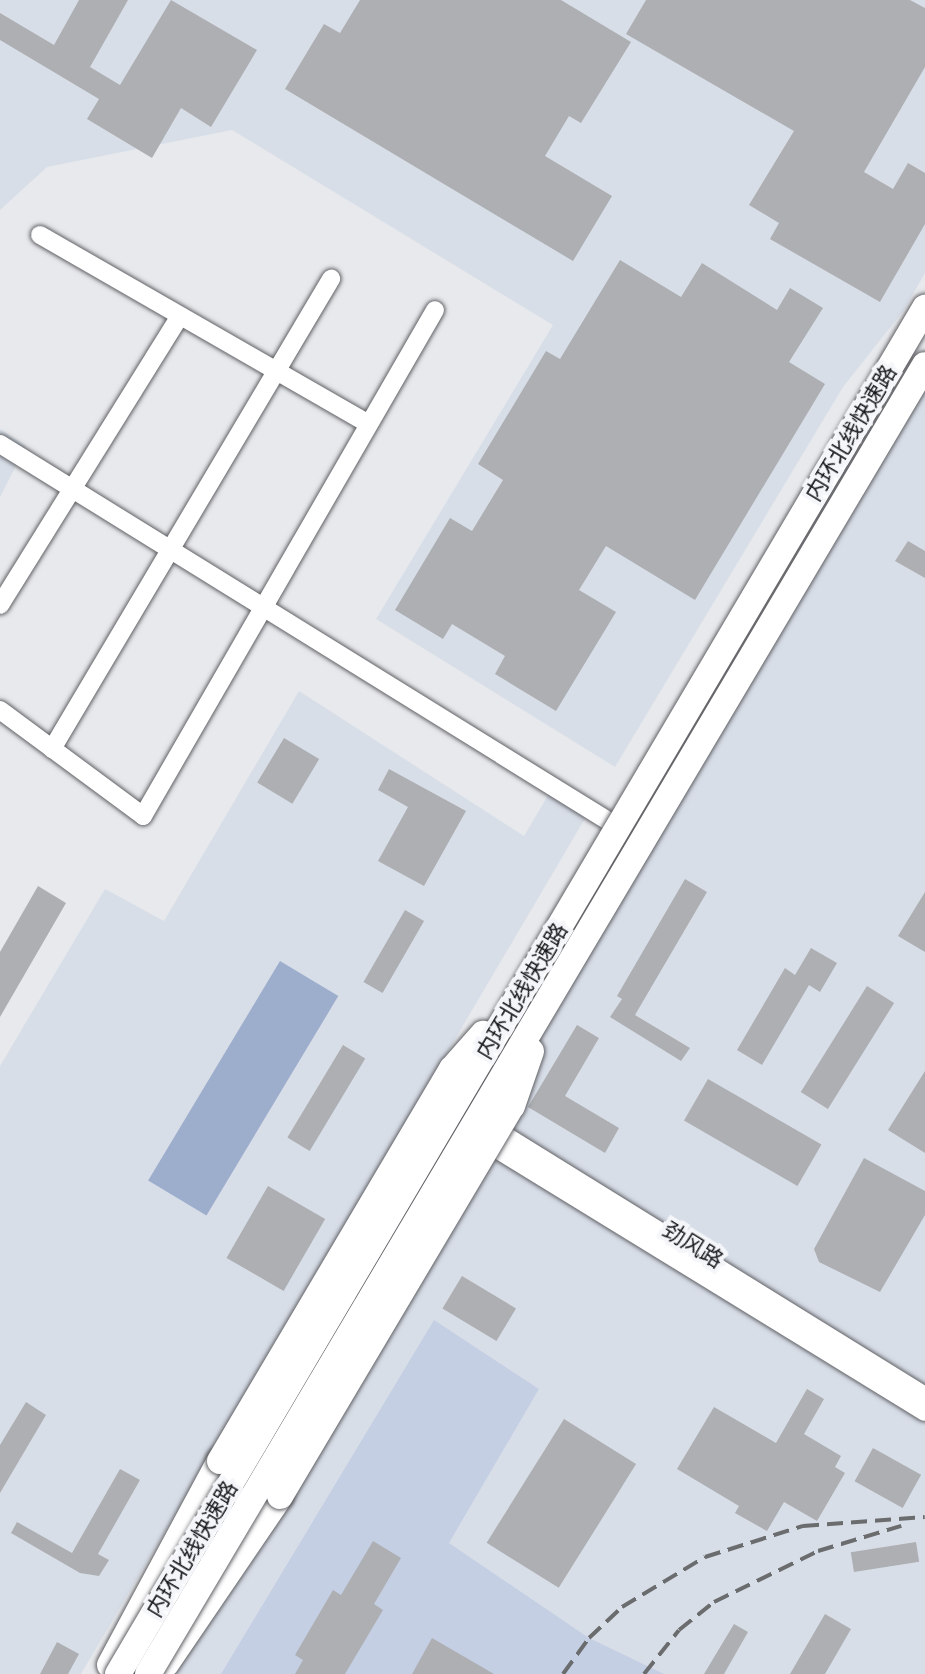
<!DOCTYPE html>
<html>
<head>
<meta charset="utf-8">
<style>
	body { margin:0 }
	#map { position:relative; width:925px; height:1674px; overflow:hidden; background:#e7e9ec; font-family:"Roboto Serif","Noto Sans SC",serif }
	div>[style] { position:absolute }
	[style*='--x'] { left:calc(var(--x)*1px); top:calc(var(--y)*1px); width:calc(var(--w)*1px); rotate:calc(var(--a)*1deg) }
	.built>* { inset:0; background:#d8dee8 }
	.green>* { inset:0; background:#c5cfe4 }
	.water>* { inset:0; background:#9dadcc; transform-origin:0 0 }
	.building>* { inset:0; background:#adafb2; transform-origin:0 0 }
	.roads { filter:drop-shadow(0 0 2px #606165) drop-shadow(0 0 2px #606165) }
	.minor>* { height:18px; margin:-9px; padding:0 9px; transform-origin:9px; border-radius:9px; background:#fff }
	.highway>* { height:26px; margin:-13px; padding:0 13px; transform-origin:13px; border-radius:13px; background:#fff }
	.rail>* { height:4px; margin-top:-2px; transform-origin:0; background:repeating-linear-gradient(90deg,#6a6c6d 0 16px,transparent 0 24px) }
	.bridges { filter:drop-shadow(0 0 2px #606165) drop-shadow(0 0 2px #606165) }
	.highway-bridge>* { height:26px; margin:-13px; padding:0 13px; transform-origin:13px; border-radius:13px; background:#fff }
	span { translate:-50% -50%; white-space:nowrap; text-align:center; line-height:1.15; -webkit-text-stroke:8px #f4f6f9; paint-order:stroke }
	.street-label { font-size:22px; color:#18191a }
</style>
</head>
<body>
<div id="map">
	<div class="built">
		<i style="clip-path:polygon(0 0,925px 0,925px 273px,904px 310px,843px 387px,615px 767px,376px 619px,553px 325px,232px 130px,47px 167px,0 210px)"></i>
		<i style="clip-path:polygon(925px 384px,925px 1674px,133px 1674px,458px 1125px)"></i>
		<i style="clip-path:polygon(0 429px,26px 446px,0 497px)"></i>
		<i style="clip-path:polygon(299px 691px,524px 836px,553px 787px,590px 810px,81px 1674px,0 1674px,0 1066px,105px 889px,164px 921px)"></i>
	</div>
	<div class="green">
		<i style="clip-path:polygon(434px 1320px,539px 1389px,449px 1543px,589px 1638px,664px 1674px,221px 1674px)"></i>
	</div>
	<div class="water">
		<i style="left:280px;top:961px;width:68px;height:256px;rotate:31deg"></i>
	</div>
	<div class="building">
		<i style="clip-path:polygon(79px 0,128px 0,90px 67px,120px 85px,171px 0,257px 50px,211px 127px,181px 108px,152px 158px,87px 119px,99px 99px,0 40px,0 13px,54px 45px)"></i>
		<i style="clip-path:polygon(360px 0,561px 0,631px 42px,581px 123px,569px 116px,545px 156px,612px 196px,573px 261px,285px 89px,324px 24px,340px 33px)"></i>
		<i style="clip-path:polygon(646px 0,910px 0,925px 8px,925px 67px,864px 172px,893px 189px,908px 163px,925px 173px,925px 224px,880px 302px,770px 239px,779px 223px,749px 205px,794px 131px,626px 34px)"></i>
		<i style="clip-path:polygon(620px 260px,681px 297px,702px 263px,777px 310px,790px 288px,823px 308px,789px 362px,825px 384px,695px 600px,606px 546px,579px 590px,616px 612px,556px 711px,495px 674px,505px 656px,452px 624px,443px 639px,395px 610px,450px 518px,472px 531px,503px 480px,478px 464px,546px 351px,560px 359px)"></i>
		<i style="clip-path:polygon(908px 541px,925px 551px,925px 578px,895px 561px)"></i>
		<i style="left:284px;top:738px;width:41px;height:52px;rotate:31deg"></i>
		<i style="clip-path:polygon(389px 769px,466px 811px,424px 886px,378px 861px,408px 807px,378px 790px)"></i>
		<i style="clip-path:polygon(685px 879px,707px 892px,635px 1015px,690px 1048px,681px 1061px,610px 1017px,622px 999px,617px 996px)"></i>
		<i style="clip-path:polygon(38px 886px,66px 903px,0 1017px,0 952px)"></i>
		<i style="clip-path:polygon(925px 892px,925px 952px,898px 936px)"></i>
		<i style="left:405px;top:910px;width:22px;height:83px;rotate:30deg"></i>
		<i style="clip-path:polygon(811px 948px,837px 963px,820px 992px,809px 985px,762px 1065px,737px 1050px,785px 968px,795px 975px)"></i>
		<i style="left:867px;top:986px;width:32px;height:125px;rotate:32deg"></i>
		<i style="clip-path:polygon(577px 1025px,599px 1038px,565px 1096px,619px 1128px,605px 1153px,528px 1107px)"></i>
		<i style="left:343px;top:1045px;width:26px;height:108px;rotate:31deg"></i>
		<i style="clip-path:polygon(925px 1071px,925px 1153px,888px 1130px)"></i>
		<i style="left:708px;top:1079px;width:131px;height:48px;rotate:30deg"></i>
		<i style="clip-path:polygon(864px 1158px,925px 1191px,925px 1215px,880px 1292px,819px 1262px,814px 1249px)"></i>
		<i style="left:268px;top:1186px;width:66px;height:83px;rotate:30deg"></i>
		<i style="left:462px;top:1276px;width:63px;height:38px;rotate:31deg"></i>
		<i style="clip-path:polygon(807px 1389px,824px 1399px,804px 1434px,841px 1456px,835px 1467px,845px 1473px,817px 1521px,784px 1502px,767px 1531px,735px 1513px,739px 1506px,677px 1469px,714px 1407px,776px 1443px)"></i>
		<i style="clip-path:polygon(26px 1402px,46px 1415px,0 1493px,0 1445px)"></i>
		<i style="left:564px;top:1419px;width:85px;height:146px;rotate:32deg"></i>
		<i style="left:873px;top:1448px;width:55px;height:38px;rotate:29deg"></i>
		<i style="clip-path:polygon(120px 1469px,140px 1480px,98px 1554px,109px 1560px,99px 1576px,80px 1573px,11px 1533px,17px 1522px,72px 1553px)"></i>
		<i style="clip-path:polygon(373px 1541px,401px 1558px,374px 1604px,383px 1610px,345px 1674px,295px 1674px,303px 1660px,295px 1655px,333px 1590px,341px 1595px)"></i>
		<i style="left:916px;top:1542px;width:20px;height:66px;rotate:81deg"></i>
		<i style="clip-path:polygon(825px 1614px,851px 1629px,825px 1674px,790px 1674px)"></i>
		<i style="clip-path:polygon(734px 1624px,748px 1632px,724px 1674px,704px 1674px)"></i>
		<i style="clip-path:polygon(432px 1638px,494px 1674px,412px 1674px)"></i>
		<i style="clip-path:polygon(57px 1642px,79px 1654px,68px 1674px,40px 1674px)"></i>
	</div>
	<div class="roads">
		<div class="minor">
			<i style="--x:40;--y:235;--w:379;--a:29.9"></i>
			<i style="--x:0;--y:444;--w:718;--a:31.79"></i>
			<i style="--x:0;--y:605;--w:340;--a:-58.1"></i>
			<i style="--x:0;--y:710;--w:178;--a:36.5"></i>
			<i style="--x:143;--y:816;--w:584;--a:-60.01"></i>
			<i style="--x:52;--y:749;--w:547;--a:-59.31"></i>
			<i style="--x:446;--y:1099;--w:564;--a:31.8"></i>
			<i style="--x:438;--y:1113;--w:571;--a:31.55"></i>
		</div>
		<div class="highway">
			<i style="--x:166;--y:1664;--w:203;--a:-55.8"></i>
			<i style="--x:110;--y:1665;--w:232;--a:-61.7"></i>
		</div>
	</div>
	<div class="rail">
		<i style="--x:563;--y:1674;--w:44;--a:-54.2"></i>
		<i style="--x:589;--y:1638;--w:45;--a:-43.2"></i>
		<i style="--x:622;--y:1607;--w:97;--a:-31.1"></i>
		<i style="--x:705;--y:1557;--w:103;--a:-17.6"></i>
		<i style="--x:803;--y:1526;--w:122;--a:-4.2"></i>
		<i style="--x:644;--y:1674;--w:56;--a:-51.5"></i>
		<i style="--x:679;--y:1630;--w:45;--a:-38.7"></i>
		<i style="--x:714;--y:1602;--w:116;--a:-26.1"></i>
		<i style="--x:818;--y:1551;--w:87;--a:-16.8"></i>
	</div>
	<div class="bridges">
		<div class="highway-bridge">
			<i style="--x:220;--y:1461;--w:456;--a:-59.4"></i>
			<i style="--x:452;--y:1069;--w:47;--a:-48.5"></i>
			<i style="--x:280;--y:1496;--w:454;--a:-59.3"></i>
			<i style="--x:512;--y:1106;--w:58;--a:-70.9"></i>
			<i style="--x:118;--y:1674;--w:1587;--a:-59.43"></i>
			<i style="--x:148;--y:1674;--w:1522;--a:-59.31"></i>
		</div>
	</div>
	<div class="street-label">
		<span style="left:851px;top:433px;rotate:-59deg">内环北线快速路</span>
		<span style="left:522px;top:991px;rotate:-59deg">内环北线快速路</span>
		<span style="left:693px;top:1245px;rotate:32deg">劲风路</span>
		<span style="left:192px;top:1549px;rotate:-59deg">内环北线快速路</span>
	</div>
</div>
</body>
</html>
